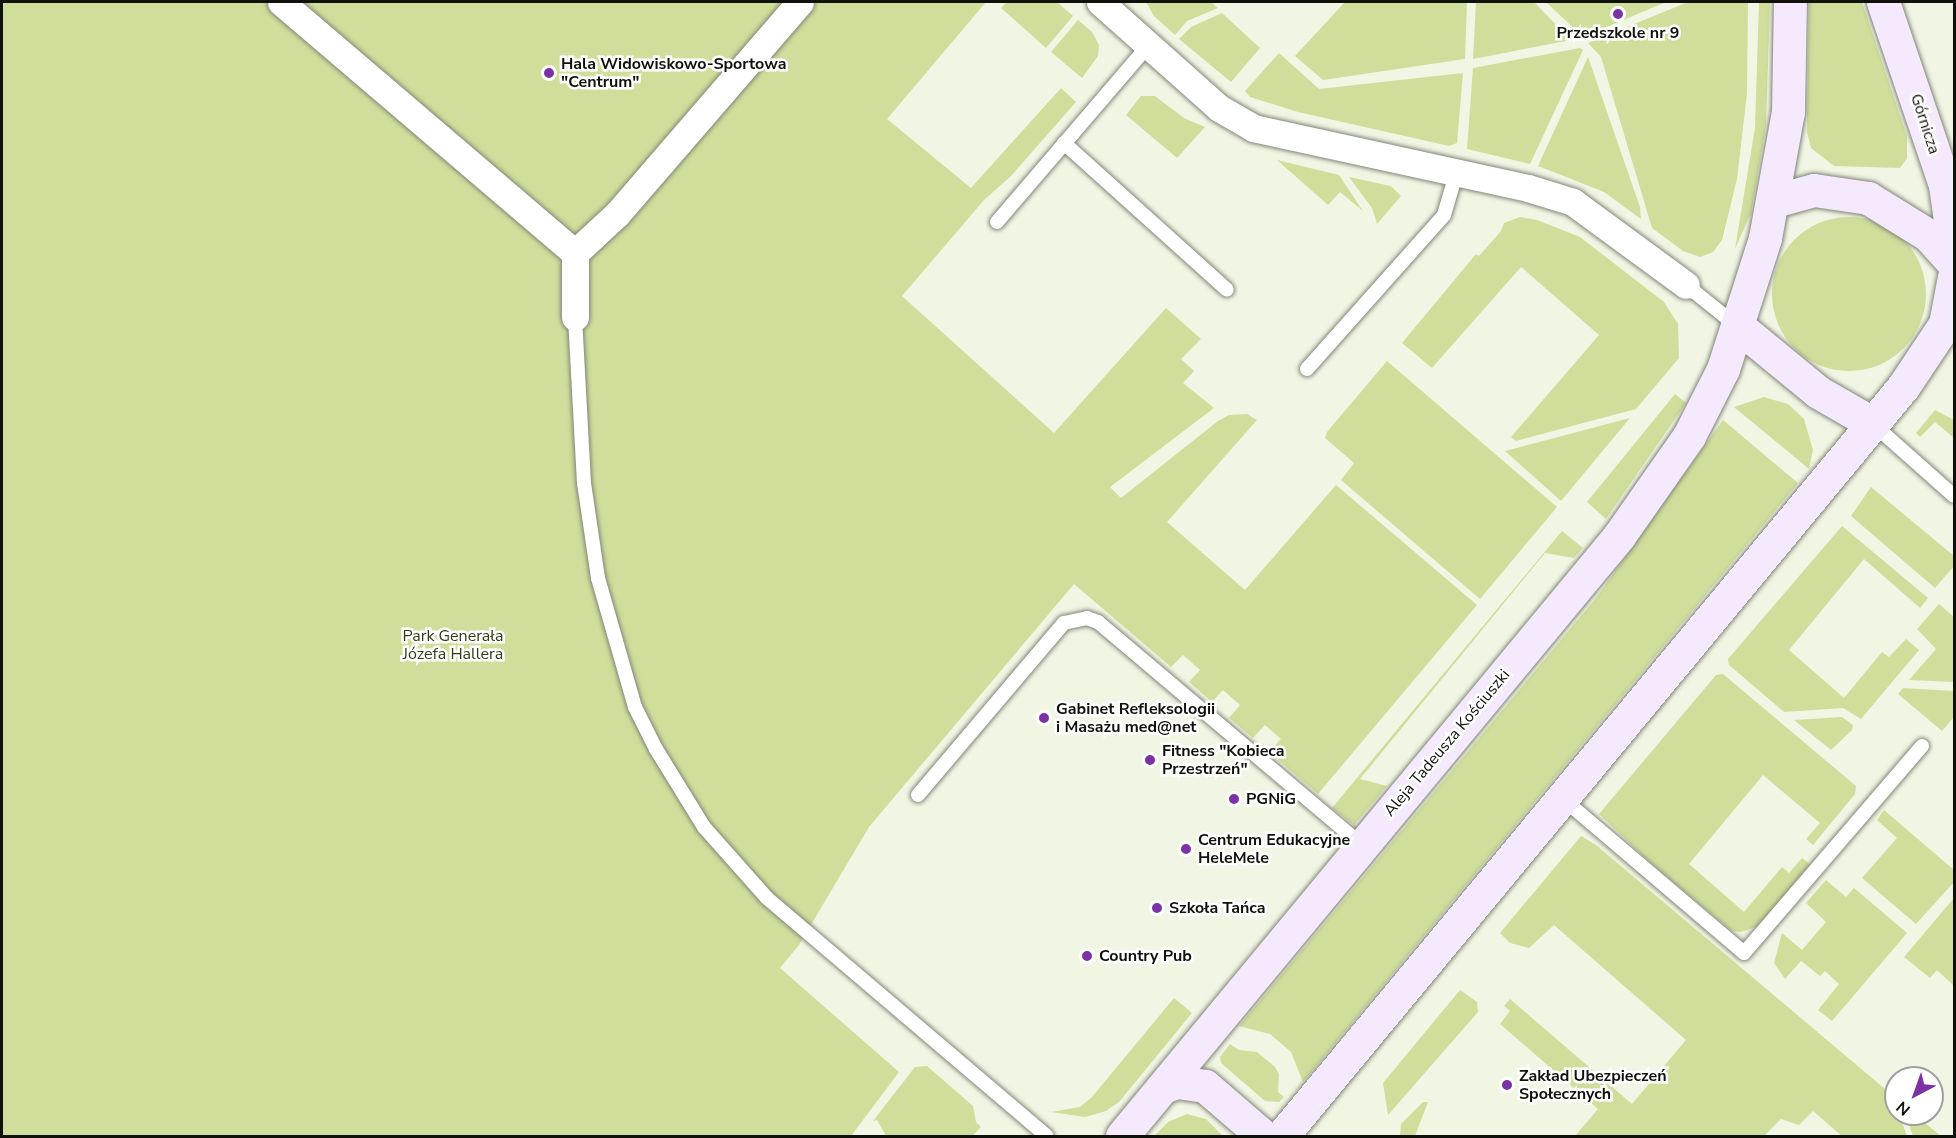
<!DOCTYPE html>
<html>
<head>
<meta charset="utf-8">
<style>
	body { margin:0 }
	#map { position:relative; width:1956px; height:1138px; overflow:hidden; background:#f1f5e4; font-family:"Nunito Sans",sans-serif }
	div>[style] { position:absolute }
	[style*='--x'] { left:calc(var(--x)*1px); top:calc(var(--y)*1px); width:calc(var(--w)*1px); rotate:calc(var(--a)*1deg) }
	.green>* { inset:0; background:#cfde9b }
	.round { border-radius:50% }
	.roads { filter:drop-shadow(0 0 2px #828677) drop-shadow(0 0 2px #828677) }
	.lane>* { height:14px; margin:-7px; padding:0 7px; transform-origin:7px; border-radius:7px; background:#fff }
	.street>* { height:27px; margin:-13.5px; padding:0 13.5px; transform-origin:13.5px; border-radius:13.5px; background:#fff }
	.secondary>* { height:33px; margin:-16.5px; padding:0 16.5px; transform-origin:16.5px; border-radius:16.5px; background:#f5eafd }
	.dots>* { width:16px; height:16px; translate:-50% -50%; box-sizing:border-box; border:3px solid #fff; border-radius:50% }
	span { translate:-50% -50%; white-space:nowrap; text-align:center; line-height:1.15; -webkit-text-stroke:5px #fff; paint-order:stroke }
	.poi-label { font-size:16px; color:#10110b; font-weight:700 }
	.left { translate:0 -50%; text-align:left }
	.street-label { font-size:16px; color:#10110b }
	.park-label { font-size:16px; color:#333a17 }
	.frame { position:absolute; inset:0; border:3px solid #10110b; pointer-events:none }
	.north { position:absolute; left:1884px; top:1066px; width:60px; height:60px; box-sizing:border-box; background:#fff; border:2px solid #9fa09d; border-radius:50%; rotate:221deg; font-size:16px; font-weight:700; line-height:24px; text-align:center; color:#10110b }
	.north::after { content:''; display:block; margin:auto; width:21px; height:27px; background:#7b32a5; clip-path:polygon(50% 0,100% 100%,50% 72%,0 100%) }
</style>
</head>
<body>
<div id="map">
	<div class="green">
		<i style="clip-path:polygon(2px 2px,986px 2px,887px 119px,971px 188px,1061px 88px,1076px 102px,1011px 176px,984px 200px,902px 296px,1054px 433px,1166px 308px,1201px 339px,1181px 359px,1194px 371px,1183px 383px,1214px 408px,1110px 487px,1121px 498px,1218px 421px,1229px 415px,1247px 414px,1257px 420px,1167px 522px,1245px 590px,1336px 485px,1477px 605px,1318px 794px,1269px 752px,1281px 739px,1265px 725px,1253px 738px,1229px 718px,1240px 705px,1223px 690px,1212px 702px,1189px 682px,1200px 670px,1183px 655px,1171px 667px,1074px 584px,869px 827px,799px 945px,780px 968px,899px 1072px,851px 1136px,2px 1136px)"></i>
		<i style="clip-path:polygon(1007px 2px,1057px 2px,1073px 16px,1046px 48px,1001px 8px)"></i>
		<i style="clip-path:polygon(1146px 2px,1211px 2px,1218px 8px,1187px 21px,1175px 35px,1154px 16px)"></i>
		<i style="clip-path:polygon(1345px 2px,1467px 2px,1465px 59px,1323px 80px,1295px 56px)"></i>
		<i style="clip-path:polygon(1476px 2px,1534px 2px,1571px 40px,1473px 59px)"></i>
		<i style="clip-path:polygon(1546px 2px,1666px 2px,1583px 37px)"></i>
		<i style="clip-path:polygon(1688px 2px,1748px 2px,1747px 93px,1737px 179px,1722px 240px,1713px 252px,1700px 257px,1683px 251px,1652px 228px,1601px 57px,1588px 43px)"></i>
		<i style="clip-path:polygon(1759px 2px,1770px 2px,1766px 126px,1751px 213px,1735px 249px,1755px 128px)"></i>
		<i style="clip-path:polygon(1809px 2px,1862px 2px,1907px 136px,1907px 158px,1900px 168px,1834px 166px,1811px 148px,1807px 132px)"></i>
		<i style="clip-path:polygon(1222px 13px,1260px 48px,1231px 82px,1179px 39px,1191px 27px)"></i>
		<i style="clip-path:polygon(1078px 20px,1092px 32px,1099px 45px,1098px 56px,1082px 78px,1051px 52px)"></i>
		<i style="clip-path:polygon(1580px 48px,1583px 50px,1530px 164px,1467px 149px,1473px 68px)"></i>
		<i style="clip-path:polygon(1279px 53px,1319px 89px,1463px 73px,1457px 143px,1449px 146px,1298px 112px,1250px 97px,1245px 91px)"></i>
		<i style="clip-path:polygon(1588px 57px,1640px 207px,1641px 219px,1604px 192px,1538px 166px)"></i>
		<i style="clip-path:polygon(1141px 96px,1155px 96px,1184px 118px,1205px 127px,1177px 158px,1126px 115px)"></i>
		<i style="clip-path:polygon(1277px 160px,1339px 175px,1363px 211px,1340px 192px,1328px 205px)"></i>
		<i style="clip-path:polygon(1349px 177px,1391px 186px,1401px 196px,1377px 224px,1372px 208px)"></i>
		<i style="clip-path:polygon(1520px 217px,1537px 220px,1580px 237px,1664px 302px,1678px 324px,1679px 358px,1636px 409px,1516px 441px,1511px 437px,1599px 335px,1521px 267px,1432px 368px,1402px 343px,1476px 254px,1479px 256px,1501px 231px,1504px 223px)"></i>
		<i class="round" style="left:1772px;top:217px;width:154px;height:154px"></i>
		<i style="clip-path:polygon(1387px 361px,1557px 507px,1480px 599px,1341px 480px,1354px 463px,1325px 438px,1327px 432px)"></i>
		<i style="clip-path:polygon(1675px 394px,1686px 403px,1606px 519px,1587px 502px)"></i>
		<i style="clip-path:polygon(1764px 397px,1788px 404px,1804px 419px,1813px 450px,1809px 469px,1734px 407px)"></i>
		<i style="clip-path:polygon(1935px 410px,1954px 420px,1954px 438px,1935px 422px,1920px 437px,1916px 433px)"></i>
		<i style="clip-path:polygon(1630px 418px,1561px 501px,1505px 451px)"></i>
		<i style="clip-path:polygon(1723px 420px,1798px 483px,1303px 1082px,1291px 1052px,1270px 1034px,1239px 1026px,1596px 598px)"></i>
		<i style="clip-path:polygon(1871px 487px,1954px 556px,1954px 566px,1935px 588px,1851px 516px)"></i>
		<i style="clip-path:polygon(1842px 526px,1928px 598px,1920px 608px,1864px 559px,1789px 650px,1844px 698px,1882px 652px,1889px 657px,1906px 639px,1919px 650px,1861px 719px,1843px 708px,1784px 712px,1729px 665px,1728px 659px)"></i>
		<i style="clip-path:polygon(1562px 531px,1583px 548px,1574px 558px,1545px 553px,1360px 779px,1387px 786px,1354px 825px,1332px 808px)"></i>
		<i style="clip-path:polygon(1939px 604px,1954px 617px,1954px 682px,1909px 680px,1936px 649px,1917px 629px)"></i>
		<i style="clip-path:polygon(1723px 674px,1856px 786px,1855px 794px,1813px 845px,1806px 839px,1820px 823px,1763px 775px,1689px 864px,1744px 912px,1782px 867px,1789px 873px,1802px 858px,1811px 865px,1759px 926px,1741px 932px,1732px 931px,1652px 864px,1599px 814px,1716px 675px)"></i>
		<i style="clip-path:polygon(1903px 688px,1954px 691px,1954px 717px,1942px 731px,1898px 694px)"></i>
		<i style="clip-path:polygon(1842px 717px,1853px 725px,1852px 730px,1831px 750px,1794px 720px)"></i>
		<i style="clip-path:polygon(1884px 810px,1954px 870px,1954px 882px,1916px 924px,1862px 878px,1897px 838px,1877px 820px)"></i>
		<i style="clip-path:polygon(1581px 836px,1596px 845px,1892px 1095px,1907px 1136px,1842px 1136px,1813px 1111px,1799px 1125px,1781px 1119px,1764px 1136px,1575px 1136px,1598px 1109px,1500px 1024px,1510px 1011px,1504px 1006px,1510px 999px,1632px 1104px,1686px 1040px,1554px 925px,1529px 948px,1510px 943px,1500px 933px)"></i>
		<i style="clip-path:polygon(1826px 880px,1846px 897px,1854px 888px,1907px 933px,1832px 1021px,1818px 1010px,1839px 984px,1825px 971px,1820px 976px,1801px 961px,1785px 979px,1774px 963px,1782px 933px,1802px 950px,1826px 922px,1806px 903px)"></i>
		<i style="clip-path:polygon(1954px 898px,1954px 986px,1937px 970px,1930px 978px,1904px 957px)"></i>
		<i style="clip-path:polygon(1460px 990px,1477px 1002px,1478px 1012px,1388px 1115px,1383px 1083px)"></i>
		<i style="clip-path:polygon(1174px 998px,1192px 1013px,1119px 1102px,1106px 1111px,1085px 1117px,1051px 1112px,1080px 1107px,1092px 1097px)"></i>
		<i style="clip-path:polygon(1230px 1044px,1239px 1050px,1257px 1052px,1275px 1067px,1279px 1074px,1278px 1092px,1284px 1097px,1279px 1102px,1265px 1101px,1221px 1063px,1220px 1057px)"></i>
		<i style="clip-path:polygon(927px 1066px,973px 1106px,976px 1122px,981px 1127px,972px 1136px,886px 1136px,877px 1120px,873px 1121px,915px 1067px)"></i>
		<i style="clip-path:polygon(1423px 1102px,1428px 1102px,1415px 1136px,1400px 1136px,1401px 1124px)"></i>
		<i style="clip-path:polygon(1187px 1114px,1206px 1119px,1223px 1136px,1154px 1136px,1168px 1122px)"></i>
		<i style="clip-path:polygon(1905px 1114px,1914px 1114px,1941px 1136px,1913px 1136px)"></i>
	</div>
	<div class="roads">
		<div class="lane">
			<i style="--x:1064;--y:143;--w:219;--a:42"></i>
			<i style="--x:997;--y:222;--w:232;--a:-49.4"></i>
			<i style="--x:1686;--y:285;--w:65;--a:38.8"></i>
			<i style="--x:575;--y:317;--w:166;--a:86.9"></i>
			<i style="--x:584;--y:483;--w:96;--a:81.6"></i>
			<i style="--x:598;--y:578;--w:134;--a:74"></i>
			<i style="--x:635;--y:707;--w:47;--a:63.4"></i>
			<i style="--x:656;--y:749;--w:92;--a:58.4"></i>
			<i style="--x:704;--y:827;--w:95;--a:48.4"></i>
			<i style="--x:767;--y:898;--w:367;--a:40.4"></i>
			<i style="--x:1307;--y:369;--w:206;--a:-48.3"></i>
			<i style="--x:1444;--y:215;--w:43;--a:-73.7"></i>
			<i style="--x:1873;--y:424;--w:108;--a:41.6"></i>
			<i style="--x:918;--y:795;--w:226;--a:-49.7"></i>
			<i style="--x:1064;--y:623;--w:24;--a:-12"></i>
			<i style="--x:1087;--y:618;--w:12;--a:20"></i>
			<i style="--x:1098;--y:622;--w:346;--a:40.2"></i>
			<i style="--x:1562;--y:798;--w:239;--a:40.4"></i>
			<i style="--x:1744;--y:953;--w:273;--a:-49.3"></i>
		</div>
		<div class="street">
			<i style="--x:281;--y:2;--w:387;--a:40.5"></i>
			<i style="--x:1100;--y:2;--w:159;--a:41.7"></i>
			<i style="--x:1219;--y:108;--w:39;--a:30"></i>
			<i style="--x:1253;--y:128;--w:281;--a:12.3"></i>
			<i style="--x:1528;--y:188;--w:47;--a:17.3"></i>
			<i style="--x:1573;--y:202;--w:140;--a:36.3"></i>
			<i style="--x:575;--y:317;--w:64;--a:-90"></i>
			<i style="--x:575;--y:253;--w:57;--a:-42.9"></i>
			<i style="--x:617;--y:214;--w:280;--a:-49.2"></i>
		</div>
		<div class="secondary">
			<i style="--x:1883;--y:2;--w:193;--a:71.3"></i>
			<i style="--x:1945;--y:185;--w:65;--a:82"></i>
			<i style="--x:1774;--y:201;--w:41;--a:-15.4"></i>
			<i style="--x:1814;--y:190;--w:55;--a:8.4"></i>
			<i style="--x:1868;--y:198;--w:70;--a:31.7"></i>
			<i style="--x:1928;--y:235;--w:39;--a:48"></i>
			<i style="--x:1739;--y:327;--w:102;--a:39.4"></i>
			<i style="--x:1818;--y:392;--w:62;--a:29.9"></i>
			<i style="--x:1163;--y:1087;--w:15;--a:-20"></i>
			<i style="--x:1177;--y:1082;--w:28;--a:8"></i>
			<i style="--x:1205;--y:1086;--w:77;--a:40.8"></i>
			<i style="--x:1122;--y:1136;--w:779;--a:-50.36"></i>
			<i style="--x:1619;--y:536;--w:122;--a:-55"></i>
			<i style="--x:1689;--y:436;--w:75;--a:-63.1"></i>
			<i style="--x:1723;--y:369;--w:138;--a:-72.2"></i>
			<i style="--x:1765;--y:238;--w:128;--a:-79.7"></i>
			<i style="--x:1788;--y:112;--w:110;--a:-89"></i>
			<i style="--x:1282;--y:1136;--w:973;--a:-50.34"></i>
			<i style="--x:1903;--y:387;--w:76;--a:-56.3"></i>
			<i style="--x:1945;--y:324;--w:48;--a:-79.2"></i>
		</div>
	</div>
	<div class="dots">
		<i style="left:1618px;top:14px;background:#7b32a5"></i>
		<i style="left:549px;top:73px;background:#7b32a5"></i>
		<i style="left:1044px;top:718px;background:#7b32a5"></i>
		<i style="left:1150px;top:760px;background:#7b32a5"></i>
		<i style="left:1234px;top:799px;background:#7b32a5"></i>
		<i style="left:1186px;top:849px;background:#7b32a5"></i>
		<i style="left:1157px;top:908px;background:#7b32a5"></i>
		<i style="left:1087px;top:956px;background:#7b32a5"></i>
		<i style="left:1507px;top:1085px;background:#7b32a5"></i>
	</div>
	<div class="poi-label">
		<span style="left:1618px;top:33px">Przedszkole nr 9</span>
		<span class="left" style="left:561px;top:73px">Hala Widowiskowo-Sportowa<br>"Centrum"</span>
		<span class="left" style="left:1056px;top:718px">Gabinet Refleksologii<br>i Masażu med@net</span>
		<span class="left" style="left:1162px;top:760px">Fitness "Kobieca<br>Przestrzeń"</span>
		<span class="left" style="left:1246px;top:799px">PGNiG</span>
		<span class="left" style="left:1198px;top:849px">Centrum Edukacyjne<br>HeleMele</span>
		<span class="left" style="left:1169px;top:908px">Szkoła Tańca</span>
		<span class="left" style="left:1099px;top:956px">Country Pub</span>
		<span class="left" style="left:1519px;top:1085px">Zakład Ubezpieczeń<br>Społecznych</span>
	</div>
	<div class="street-label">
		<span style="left:1925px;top:124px;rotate:72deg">Górnicza</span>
		<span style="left:1447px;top:743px;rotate:-50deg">Aleja Tadeusza Kościuszki</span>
	</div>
	<div class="park-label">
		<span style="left:453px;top:645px">Park Generała<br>Józefa Hallera</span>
	</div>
	<div class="frame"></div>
	<div class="north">N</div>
</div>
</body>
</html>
